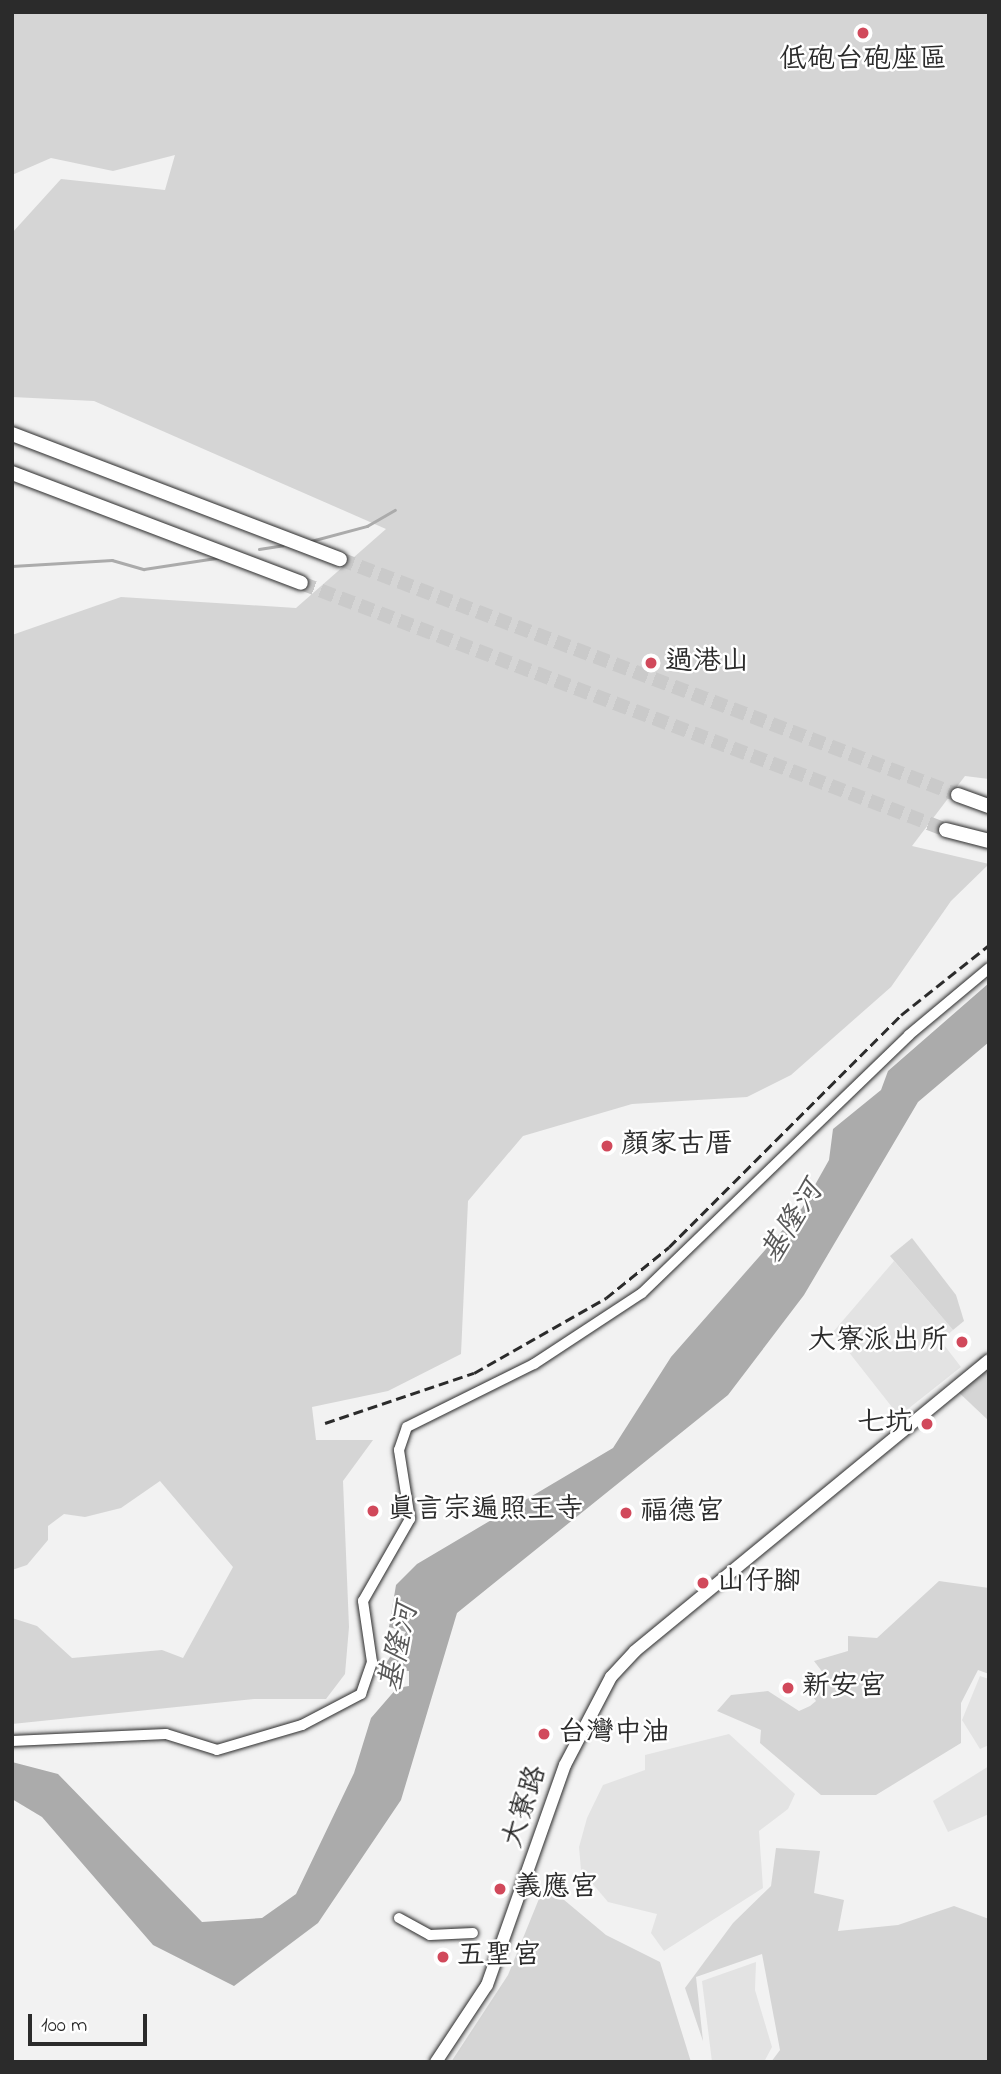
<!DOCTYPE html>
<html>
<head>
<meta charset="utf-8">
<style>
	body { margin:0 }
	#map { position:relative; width:1001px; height:2074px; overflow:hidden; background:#f2f2f2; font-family:"Indie Flower","LXGW WenKai TC",sans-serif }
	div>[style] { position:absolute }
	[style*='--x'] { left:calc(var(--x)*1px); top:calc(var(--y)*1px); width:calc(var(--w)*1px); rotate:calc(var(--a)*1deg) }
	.built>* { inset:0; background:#e3e3e3 }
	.green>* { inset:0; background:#d5d5d5 }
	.water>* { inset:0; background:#ababab }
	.stream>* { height:2.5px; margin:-1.25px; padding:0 1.25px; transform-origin:1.25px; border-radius:1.25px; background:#ababab }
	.highway-tunnel>* { height:14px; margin-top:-7px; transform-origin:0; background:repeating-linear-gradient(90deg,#cacaca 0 14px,transparent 0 21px) }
	.roads { filter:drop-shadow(0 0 2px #2b2b2b) drop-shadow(0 0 2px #2b2b2b) }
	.minor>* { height:10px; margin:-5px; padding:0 5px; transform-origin:5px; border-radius:5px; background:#fff }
	.major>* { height:12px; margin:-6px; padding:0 6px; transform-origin:6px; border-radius:6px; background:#fff }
	.highway>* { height:14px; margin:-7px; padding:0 7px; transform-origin:7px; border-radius:7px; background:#fff }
	.rail>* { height:2.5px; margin-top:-1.25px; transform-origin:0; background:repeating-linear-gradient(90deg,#2b2b2b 0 10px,transparent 0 15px) }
	.dots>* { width:19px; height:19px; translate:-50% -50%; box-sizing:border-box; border:4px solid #fff; border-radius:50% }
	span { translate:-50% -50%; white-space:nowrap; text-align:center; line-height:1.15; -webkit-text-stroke:5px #fff; paint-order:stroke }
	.poi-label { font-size:28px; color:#2b2b2b }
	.left { translate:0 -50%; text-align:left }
	.right { translate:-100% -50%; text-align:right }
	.street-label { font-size:28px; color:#2b2b2b }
	.water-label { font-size:30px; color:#585858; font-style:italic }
	.frame { position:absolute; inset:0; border:14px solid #2b2b2b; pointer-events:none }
	.scale { position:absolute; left:28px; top:2014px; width:119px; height:32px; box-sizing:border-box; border:4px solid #2b2b2b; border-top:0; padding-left:9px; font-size:21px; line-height:24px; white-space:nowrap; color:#2b2b2b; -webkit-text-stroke:5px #fff; paint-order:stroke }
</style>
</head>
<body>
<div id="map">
	<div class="built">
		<i style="clip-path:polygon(894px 1261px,953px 1330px,941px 1341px,961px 1367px,899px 1416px,833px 1332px)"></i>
		<i style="clip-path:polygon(980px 1676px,989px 1679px,989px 1745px,980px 1749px,962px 1720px)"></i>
		<i style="clip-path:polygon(729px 1734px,795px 1794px,788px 1809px,759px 1831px,763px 1888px,664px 1951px,651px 1933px,657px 1914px,608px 1902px,581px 1870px,579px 1847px,587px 1818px,603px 1785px,645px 1770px,645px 1755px)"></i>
		<i style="clip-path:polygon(989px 1766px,989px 1814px,948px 1832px,933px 1801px)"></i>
		<i style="clip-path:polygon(756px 1962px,755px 1990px,772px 2047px,764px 2062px,712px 2062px,702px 1981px)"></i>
	</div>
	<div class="green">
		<i style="clip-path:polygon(12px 12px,989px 12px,989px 779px,965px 776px,912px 846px,989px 864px,951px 901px,891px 987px,791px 1075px,747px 1097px,632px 1104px,523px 1136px,468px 1201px,461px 1354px,388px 1391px,312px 1407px,316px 1440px,373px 1440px,343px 1481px,349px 1627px,345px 1674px,326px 1699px,254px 1699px,12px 1724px,12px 1618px,37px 1626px,72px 1658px,162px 1650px,183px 1658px,233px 1567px,160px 1481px,121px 1508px,85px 1517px,64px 1514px,48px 1526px,48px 1540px,27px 1565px,12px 1570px,12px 635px,121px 597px,296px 608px,386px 529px,94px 401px,12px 397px,12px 233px,61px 179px,165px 190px,175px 155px,113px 171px,51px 158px,12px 175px)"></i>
		<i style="clip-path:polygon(912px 1238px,956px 1295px,964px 1321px,953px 1330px,890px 1256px)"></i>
		<i style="clip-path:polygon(981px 1356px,989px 1364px,989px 1421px,954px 1388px)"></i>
		<i style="clip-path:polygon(939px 1581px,989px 1588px,989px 1674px,978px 1670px,961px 1703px,961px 1743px,876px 1795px,821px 1795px,760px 1743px,761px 1730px,717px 1711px,731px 1695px,768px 1691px,799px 1711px,810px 1706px,816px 1701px,809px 1691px,827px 1678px,814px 1661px,848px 1651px,848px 1636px,877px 1638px)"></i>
		<i style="clip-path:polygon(776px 1848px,820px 1851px,814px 1893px,844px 1900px,838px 1931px,898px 1925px,954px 1906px,989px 1919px,989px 2062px,771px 2062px,780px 2050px,762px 1954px,696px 1977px,703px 2041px,685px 1988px,733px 1923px,771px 1886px)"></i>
		<i style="clip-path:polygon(545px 1884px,606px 1935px,660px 1962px,691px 2062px,451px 2062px,508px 1975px)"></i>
	</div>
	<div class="water">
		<i style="clip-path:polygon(989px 983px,989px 1042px,918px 1102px,804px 1295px,728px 1395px,457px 1613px,401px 1800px,318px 1923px,234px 1986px,153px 1945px,42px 1817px,12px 1799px,12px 1762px,58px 1774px,202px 1922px,262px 1918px,296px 1894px,354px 1773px,371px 1718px,397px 1688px,409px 1686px,409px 1671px,383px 1668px,406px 1632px,389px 1627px,396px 1585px,417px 1564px,613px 1448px,671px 1357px,802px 1208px,829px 1160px,833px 1129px,881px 1090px,888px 1071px)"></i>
	</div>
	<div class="stream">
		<i style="--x:311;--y:541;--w:58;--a:-15"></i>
		<i style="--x:367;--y:526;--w:32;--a:-30"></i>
		<i style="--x:259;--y:549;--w:24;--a:-9"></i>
		<i style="--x:12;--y:566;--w:100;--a:-3.4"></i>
		<i style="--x:112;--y:560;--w:33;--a:16"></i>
		<i style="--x:144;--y:569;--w:74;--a:-8.6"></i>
	</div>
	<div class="highway-tunnel">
		<i style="--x:340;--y:559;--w:662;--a:20.9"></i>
		<i style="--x:301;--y:583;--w:691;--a:20.95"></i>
	</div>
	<div class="roads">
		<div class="minor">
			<i style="--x:12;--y:1741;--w:154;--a:-2.6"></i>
			<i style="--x:166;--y:1734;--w:53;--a:17.4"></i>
			<i style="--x:217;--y:1750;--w:89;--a:-16.4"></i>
			<i style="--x:302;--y:1725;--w:67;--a:-27.7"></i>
			<i style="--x:361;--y:1694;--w:34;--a:-71"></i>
			<i style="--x:372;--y:1662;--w:62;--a:-98.4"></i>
			<i style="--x:363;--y:1601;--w:95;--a:-60.2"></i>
			<i style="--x:410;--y:1519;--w:70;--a:-99.1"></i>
			<i style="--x:399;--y:1450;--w:24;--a:-71"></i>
			<i style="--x:407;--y:1427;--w:142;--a:-26.4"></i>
			<i style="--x:534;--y:1364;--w:129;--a:-33.3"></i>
			<i style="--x:642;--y:1293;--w:371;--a:-44"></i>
			<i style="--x:909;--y:1035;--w:104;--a:-39.9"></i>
			<i style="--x:399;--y:1918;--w:35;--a:29"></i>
			<i style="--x:430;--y:1935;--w:43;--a:-2.7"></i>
		</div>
		<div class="major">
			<i style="--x:436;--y:2062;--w:92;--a:-56.5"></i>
			<i style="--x:487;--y:1985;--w:233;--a:-70.5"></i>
			<i style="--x:565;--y:1765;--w:99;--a:-62.4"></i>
			<i style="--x:611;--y:1677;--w:35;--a:-47"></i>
			<i style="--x:635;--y:1651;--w:458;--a:-39.4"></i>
		</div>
		<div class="highway">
			<i style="--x:12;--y:434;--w:351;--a:20.9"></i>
			<i style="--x:12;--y:473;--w:309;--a:20.8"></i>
			<i style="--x:958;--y:795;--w:33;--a:20"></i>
			<i style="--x:946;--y:830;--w:44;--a:14.3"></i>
		</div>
	</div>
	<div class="rail">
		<i style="--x:325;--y:1423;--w:157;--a:-18.6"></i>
		<i style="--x:474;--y:1373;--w:152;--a:-29.6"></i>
		<i style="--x:606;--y:1298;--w:81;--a:-39"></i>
		<i style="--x:669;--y:1247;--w:328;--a:-45"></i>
		<i style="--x:901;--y:1015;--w:112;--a:-38.5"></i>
	</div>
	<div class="dots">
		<i style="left:863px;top:33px;background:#d1495b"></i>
		<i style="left:651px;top:663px;background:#d1495b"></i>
		<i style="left:607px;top:1146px;background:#d1495b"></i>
		<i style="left:962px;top:1342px;background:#d1495b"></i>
		<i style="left:927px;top:1424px;background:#d1495b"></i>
		<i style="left:373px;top:1511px;background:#d1495b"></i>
		<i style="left:626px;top:1513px;background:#d1495b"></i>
		<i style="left:703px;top:1583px;background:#d1495b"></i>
		<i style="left:788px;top:1688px;background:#d1495b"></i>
		<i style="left:544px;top:1734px;background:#d1495b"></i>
		<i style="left:500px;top:1889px;background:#d1495b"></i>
		<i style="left:443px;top:1957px;background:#d1495b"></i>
	</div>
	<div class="poi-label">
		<span style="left:863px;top:61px">低砲台砲座區</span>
		<span class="left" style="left:665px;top:663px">過港山</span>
		<span class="left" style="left:621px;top:1146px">顏家古厝</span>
		<span class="right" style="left:948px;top:1342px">大寮派出所</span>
		<span class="right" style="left:913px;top:1424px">七坑</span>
		<span class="left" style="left:387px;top:1511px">真言宗遍照王寺</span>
		<span class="left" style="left:640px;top:1513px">福德宮</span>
		<span class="left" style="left:717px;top:1583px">山仔腳</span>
		<span class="left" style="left:802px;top:1688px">新安宮</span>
		<span class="left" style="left:558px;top:1734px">台灣中油</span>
		<span class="left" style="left:514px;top:1889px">義應宮</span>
		<span class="left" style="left:457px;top:1957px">五聖宮</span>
	</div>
	<div class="street-label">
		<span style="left:526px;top:1807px;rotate:-72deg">大寮路</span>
	</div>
	<div class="water-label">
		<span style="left:793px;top:1223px;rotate:-58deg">基隆河</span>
		<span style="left:400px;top:1648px;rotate:-78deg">基隆河</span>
	</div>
	<div class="frame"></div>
	<div class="scale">100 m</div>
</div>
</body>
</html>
